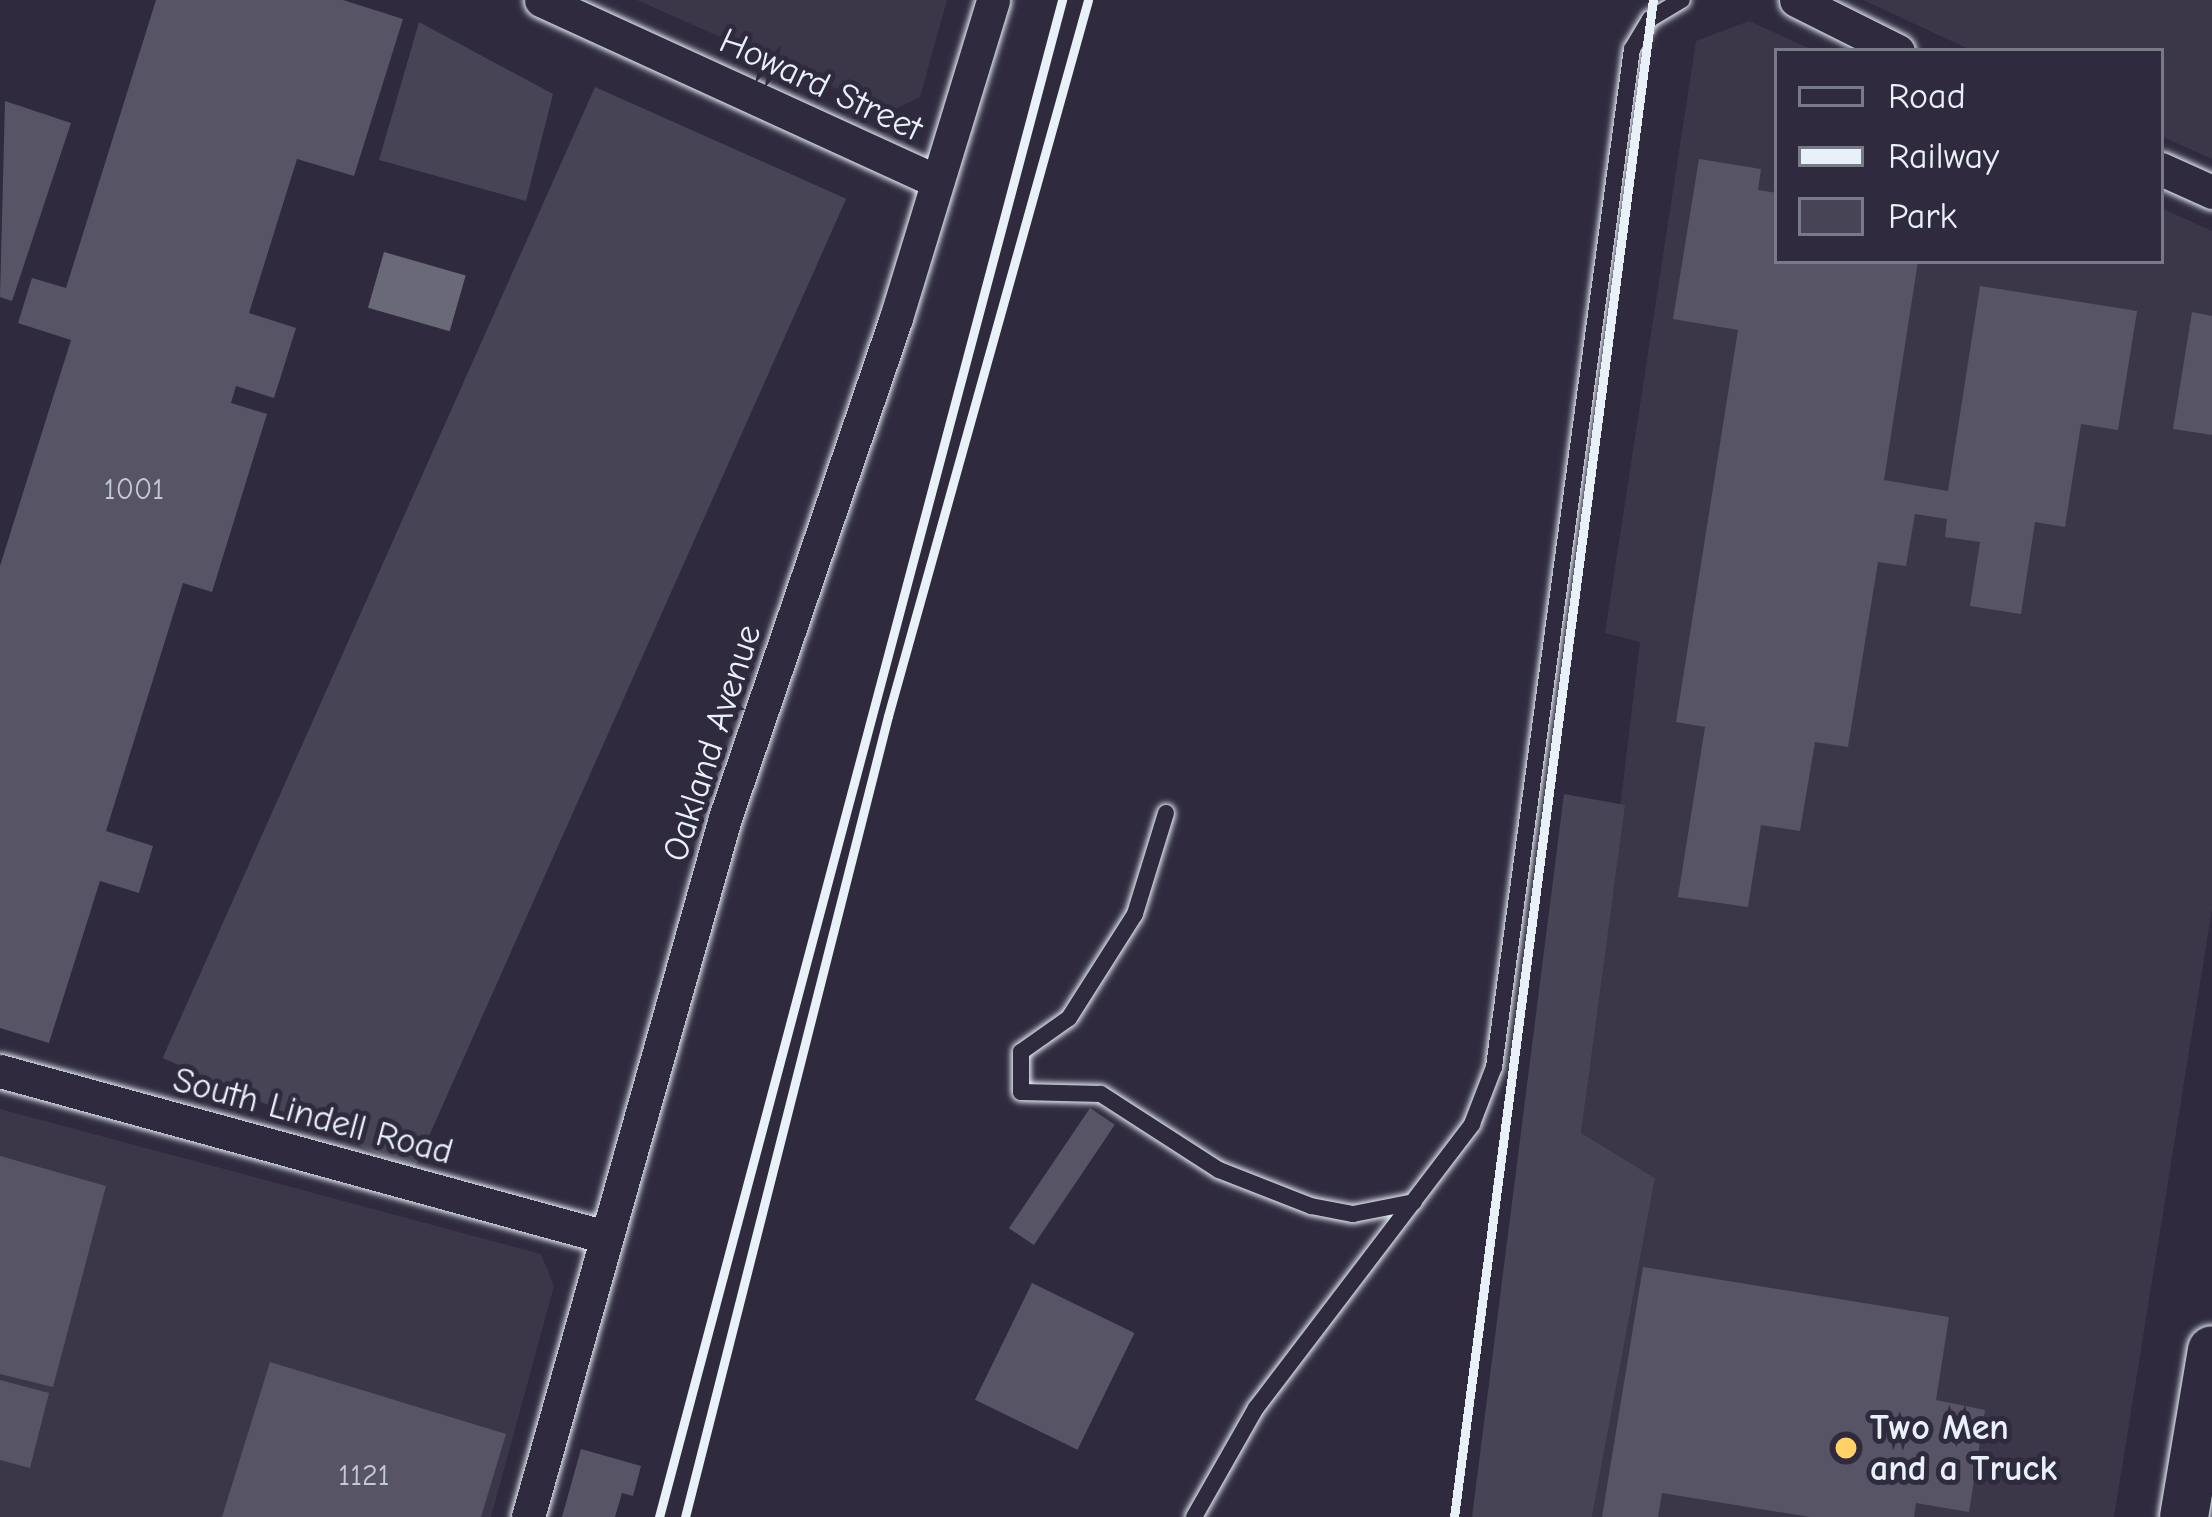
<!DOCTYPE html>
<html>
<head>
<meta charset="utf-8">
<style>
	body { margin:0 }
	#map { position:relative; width:2212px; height:1517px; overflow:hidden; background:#2f2a3d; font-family:"Comic Neue",sans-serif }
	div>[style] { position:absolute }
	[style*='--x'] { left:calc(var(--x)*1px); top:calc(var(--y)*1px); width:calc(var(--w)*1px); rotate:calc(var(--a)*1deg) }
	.built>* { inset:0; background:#3b3749 }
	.green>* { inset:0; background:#464455; transform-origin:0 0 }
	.water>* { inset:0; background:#696978; transform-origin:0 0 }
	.building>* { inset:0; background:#575565; transform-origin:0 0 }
	.roads { filter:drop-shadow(0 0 3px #e8f1f8) drop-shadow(0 0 3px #e8f1f8) }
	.lane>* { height:16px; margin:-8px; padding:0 8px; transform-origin:8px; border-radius:8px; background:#2f2a3d }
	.street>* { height:33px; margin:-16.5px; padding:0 16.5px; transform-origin:16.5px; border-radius:16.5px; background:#2f2a3d }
	.secondary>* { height:48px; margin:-24px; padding:0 24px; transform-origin:24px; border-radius:24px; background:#2f2a3d }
	.rail>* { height:9px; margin:-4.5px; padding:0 4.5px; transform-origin:4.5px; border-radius:4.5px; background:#e8f1f8 }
	.dots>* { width:33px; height:33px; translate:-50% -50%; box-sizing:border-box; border:6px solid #2f2a3d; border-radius:50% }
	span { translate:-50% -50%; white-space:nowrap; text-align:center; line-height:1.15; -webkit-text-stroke:10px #2f2a3d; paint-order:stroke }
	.number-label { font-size:30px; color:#c4cad3 }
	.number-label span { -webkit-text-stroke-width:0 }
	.street-label { font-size:36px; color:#e8f1f8 }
	.poi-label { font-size:36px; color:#e8f1f8; font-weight:700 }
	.left { translate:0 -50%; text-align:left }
	.legend { position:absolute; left:1774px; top:48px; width:390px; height:216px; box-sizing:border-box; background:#2f2a3d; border:3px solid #797a88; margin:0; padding:15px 21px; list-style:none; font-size:36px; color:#e8f1f8 }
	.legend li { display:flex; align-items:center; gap:24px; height:60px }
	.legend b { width:60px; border:3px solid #797a88 }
</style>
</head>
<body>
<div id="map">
	<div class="built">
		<i style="clip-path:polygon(637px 0,947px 0,920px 97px,889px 112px)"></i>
		<i style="clip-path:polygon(1863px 0,2212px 0,2212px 159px,2161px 136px,2161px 51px,1973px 51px)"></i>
		<i style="clip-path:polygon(1749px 21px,1815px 51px,1777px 51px,1777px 261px,2161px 261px,2161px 208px,2212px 231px,2212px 909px,2114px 1517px,1592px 1517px,1655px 1178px,1581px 1133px,1640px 642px,1605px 633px,1696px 41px)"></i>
		<i style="clip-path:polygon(0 1109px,541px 1254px,554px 1286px,491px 1517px,0 1517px)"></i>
	</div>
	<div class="green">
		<i style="clip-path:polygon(419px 22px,553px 94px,526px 201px,379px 160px)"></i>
		<i style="left:595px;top:87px;width:275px;height:1063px;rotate:24deg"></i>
		<i style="clip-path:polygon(1564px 794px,1625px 805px,1581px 1133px,1655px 1178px,1592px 1517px,1472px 1517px)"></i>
	</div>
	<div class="water">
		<i style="left:384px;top:252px;width:85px;height:58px;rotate:16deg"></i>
	</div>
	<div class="building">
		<i style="clip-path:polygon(156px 0,343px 0,403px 19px,354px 176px,297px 159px,249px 313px,296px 328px,274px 398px,236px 386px,231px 403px,267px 414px,212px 592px,183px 583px,106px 831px,153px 846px,139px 893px,100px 881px,49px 1043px,0 1028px,0 566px,71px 340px,18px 323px,32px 278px,66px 288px)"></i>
		<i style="clip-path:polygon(5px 101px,71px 123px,12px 301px,0 297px)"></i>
		<i style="clip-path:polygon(1699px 159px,1761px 169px,1758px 190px,1777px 193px,1777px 261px,1918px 261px,1884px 480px,1948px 491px,1980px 286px,2137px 311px,2118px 430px,2081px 424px,2065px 527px,2035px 522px,2021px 614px,1970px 606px,1980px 542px,1945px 537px,1947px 519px,1915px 514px,1906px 566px,1878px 562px,1848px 747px,1815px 742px,1800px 831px,1761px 825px,1748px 907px,1678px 897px,1705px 727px,1676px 722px,1738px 330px,1673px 319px)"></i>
		<i style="clip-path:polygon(2192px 312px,2212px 316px,2212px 435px,2173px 429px)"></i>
		<i style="left:1090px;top:1108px;width:30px;height:145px;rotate:34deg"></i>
		<i style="clip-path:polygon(0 1156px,106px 1186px,53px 1387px,0 1374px)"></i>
		<i style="clip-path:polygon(1643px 1267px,1949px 1317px,1936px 1400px,1985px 1410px,1969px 1512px,1916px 1503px,1914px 1517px,1810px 1517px,1662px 1493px,1658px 1517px,1602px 1517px)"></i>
		<i style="left:1032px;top:1283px;width:114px;height:130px;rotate:26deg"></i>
		<i style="clip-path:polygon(270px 1362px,506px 1434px,481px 1517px,222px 1517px)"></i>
		<i style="clip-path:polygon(0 1380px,49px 1393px,30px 1468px,0 1460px)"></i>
		<i style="clip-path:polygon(581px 1449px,641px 1466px,633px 1496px,622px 1493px,615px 1517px,562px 1517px)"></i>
	</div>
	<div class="roads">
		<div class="lane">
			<i style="--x:1166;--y:813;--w:106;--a:107.1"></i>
			<i style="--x:1135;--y:914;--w:123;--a:122.4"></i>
			<i style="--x:1069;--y:1018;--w:59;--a:144.7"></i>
			<i style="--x:1021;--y:1052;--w:40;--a:90"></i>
			<i style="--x:1021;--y:1092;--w:80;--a:1.4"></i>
			<i style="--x:1101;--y:1094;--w:140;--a:32.8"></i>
			<i style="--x:1219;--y:1170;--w:99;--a:21.4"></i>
			<i style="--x:1311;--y:1206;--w:43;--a:10.8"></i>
			<i style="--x:1353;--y:1214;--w:62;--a:-11.1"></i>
			<i style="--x:1194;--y:1517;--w:125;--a:-60.4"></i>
			<i style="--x:1256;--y:1408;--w:357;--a:-52.7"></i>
			<i style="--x:1472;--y:1124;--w:61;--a:-68.9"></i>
			<i style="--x:1494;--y:1067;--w:1027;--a:-82.28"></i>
			<i style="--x:1632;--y:49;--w:35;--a:-59"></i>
			<i style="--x:1650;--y:19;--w:37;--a:-31"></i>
		</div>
		<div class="street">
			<i style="--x:541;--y:0;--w:435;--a:24.6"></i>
			<i style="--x:1796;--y:0;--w:114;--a:26.6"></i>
			<i style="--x:2161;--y:169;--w:56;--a:24.3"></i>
			<i style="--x:0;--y:1071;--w:628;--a:15.32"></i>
			<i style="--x:528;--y:1517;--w:726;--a:-74.26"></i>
			<i style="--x:725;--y:818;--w:528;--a:-71.12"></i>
			<i style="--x:896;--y:318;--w:332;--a:-73"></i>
		</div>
		<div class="secondary">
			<i style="--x:2184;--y:1517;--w:169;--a:-80.5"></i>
		</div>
	</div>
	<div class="rail">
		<i style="--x:659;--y:1517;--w:1570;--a:-75.12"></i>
		<i style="--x:685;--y:1517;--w:826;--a:-75.78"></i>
		<i style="--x:888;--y:716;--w:743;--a:-74.39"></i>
		<i style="--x:1454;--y:1517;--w:1530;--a:-82.53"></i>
	</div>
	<div class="dots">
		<i style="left:1846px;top:1448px;background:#ffd166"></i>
	</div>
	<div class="number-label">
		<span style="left:134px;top:490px">1001</span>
		<span style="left:364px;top:1476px">1121</span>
	</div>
	<div class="street-label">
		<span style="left:821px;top:85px;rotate:25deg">Howard Street</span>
		<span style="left:712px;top:743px;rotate:-72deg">Oakland Avenue</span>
		<span style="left:313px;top:1116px;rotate:15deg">South Lindell Road</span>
	</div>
	<div class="poi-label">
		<span class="left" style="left:1870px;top:1448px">Two Men<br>and a Truck</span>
	</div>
	<ul class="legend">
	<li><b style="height:15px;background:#2f2a3d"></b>Road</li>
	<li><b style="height:15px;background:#e8f1f8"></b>Railway</li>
	<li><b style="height:33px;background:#464455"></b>Park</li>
	</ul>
</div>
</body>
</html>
